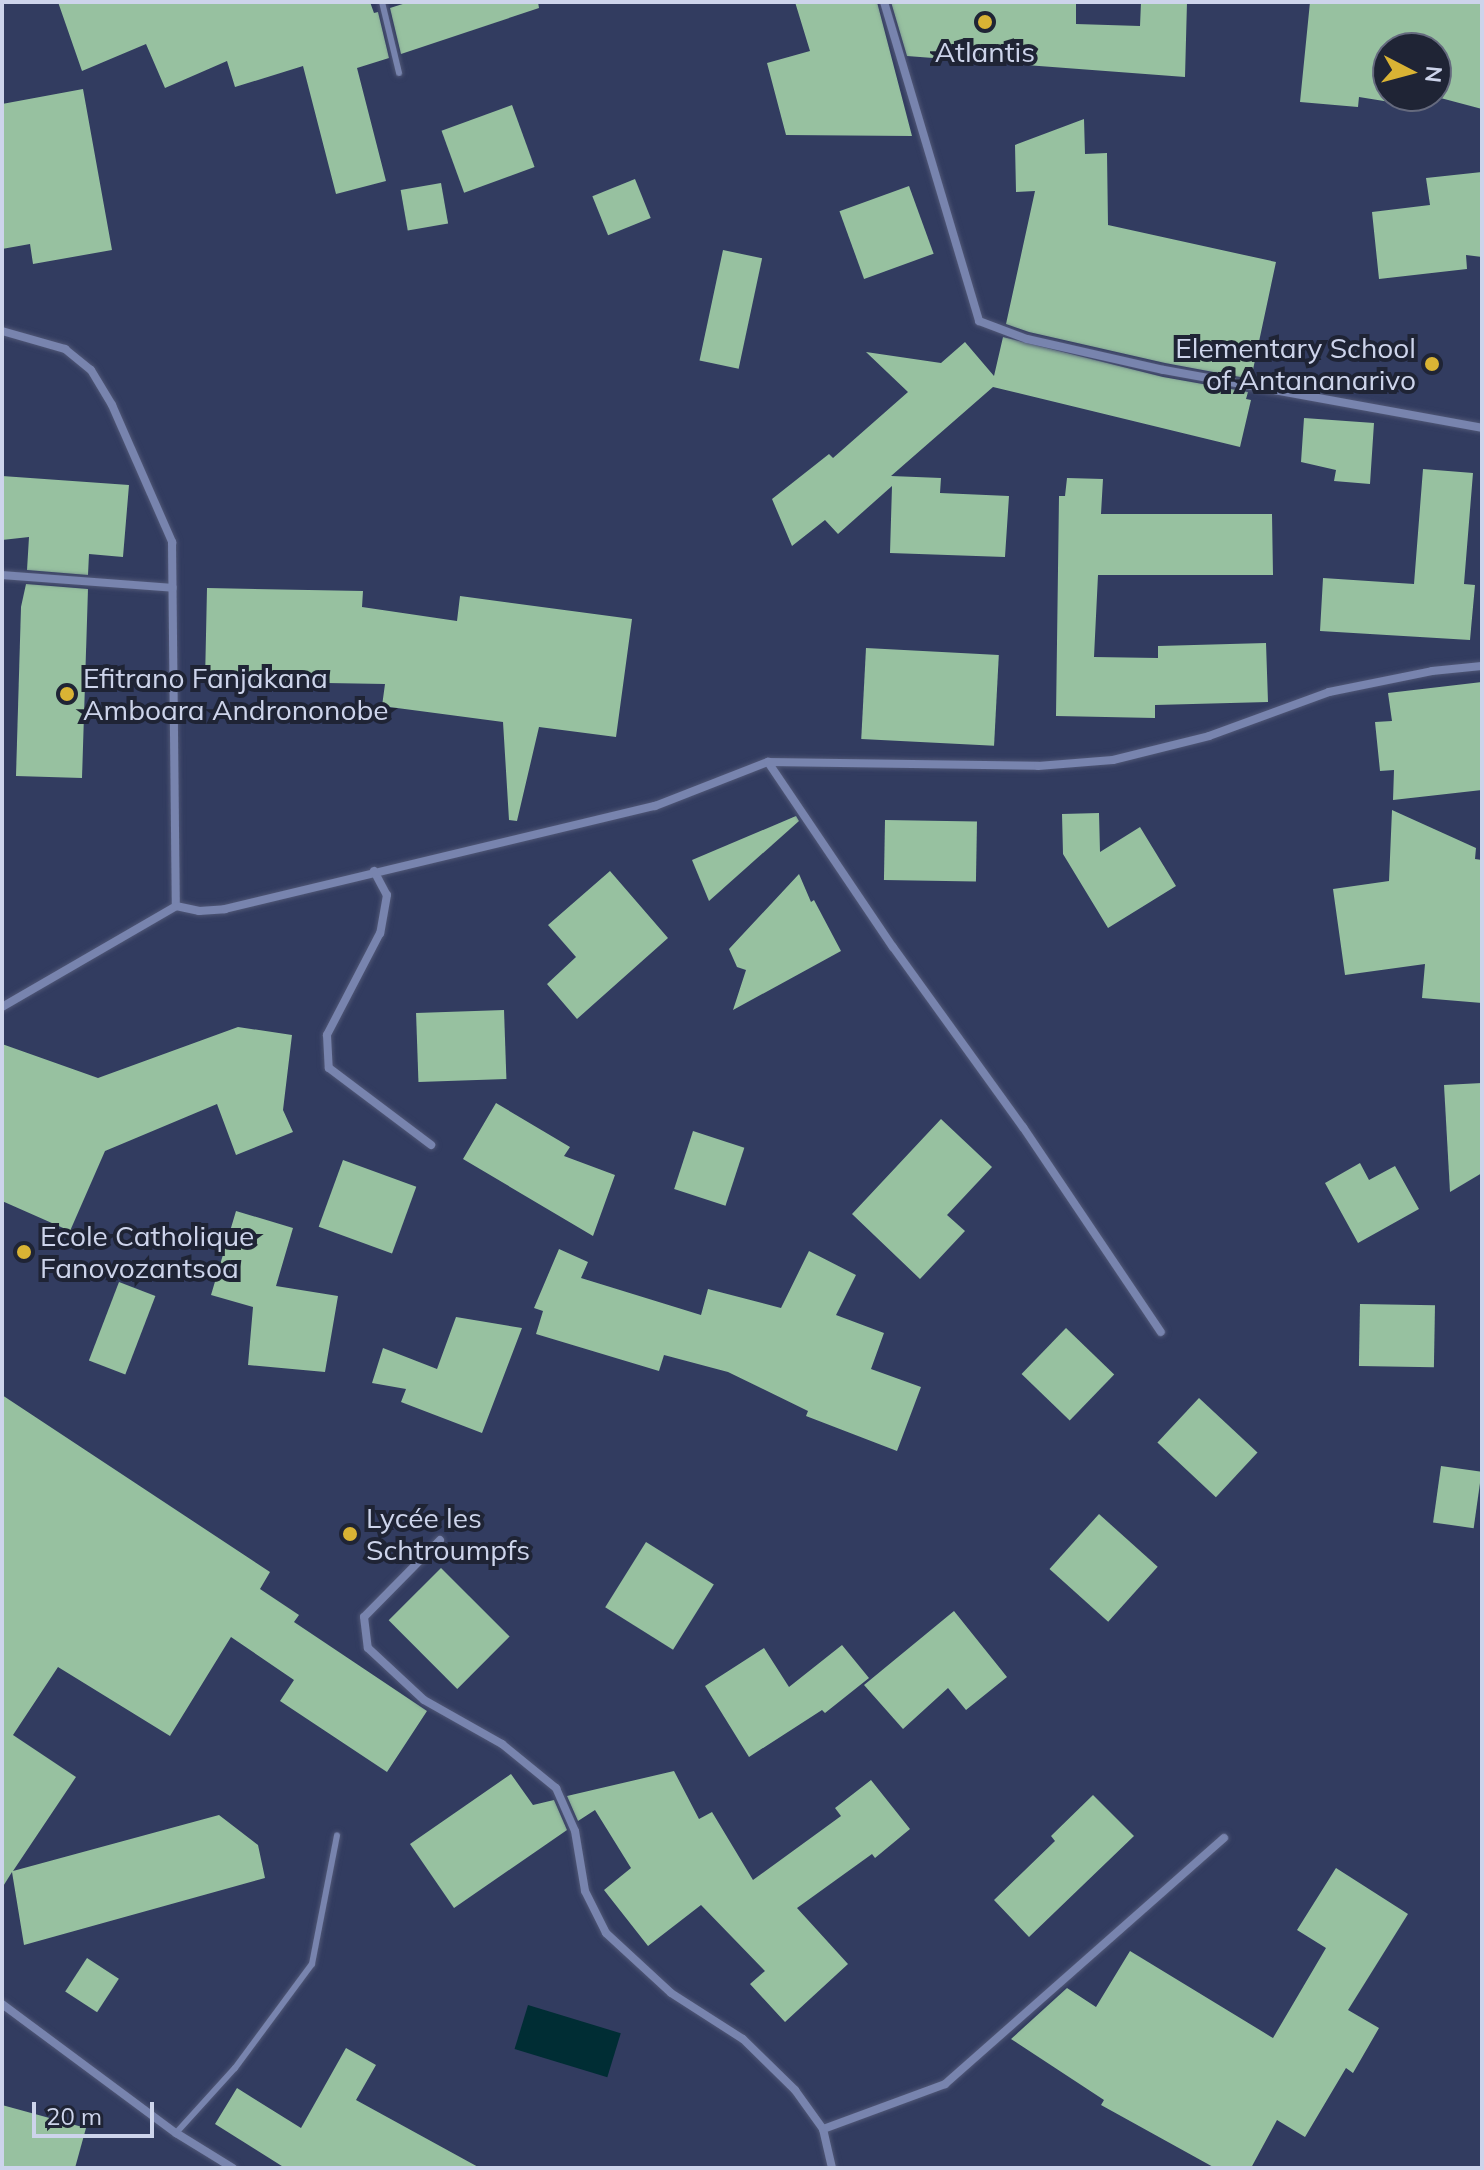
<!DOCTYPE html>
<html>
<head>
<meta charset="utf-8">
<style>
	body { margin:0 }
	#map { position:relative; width:1484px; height:2170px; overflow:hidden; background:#323c60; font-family:Mulish,sans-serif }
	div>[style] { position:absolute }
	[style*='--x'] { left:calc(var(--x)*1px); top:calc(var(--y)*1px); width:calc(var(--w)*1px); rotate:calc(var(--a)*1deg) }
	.water>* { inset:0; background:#002d34; transform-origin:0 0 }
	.building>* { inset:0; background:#97c1a0; transform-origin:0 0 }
	.roads { filter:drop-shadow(0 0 2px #505776) drop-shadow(0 0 2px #505776) }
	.service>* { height:6px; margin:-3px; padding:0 3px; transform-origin:3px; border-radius:3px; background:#7884ae }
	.minor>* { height:8px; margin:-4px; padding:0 4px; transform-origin:4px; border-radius:4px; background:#7884ae }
	.dots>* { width:22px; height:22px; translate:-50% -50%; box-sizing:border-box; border:4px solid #1f2435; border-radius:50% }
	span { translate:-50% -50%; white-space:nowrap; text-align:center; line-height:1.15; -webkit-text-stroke:8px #1f2435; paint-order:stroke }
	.poi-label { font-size:28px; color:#cdd4eb }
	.right { translate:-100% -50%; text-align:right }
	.left { translate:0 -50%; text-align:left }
	.frame { position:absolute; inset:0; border:4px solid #cdd4eb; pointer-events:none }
	.north { position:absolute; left:1372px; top:32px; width:80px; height:80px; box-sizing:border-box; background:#1f2435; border:2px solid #656a7e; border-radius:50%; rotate:96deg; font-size:22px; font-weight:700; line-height:32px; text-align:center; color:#cdd4eb }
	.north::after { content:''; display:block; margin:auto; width:28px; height:36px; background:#d9b334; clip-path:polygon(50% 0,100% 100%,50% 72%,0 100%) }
	.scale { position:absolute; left:32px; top:2102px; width:122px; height:36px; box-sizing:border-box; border:4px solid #cdd4eb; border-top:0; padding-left:10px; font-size:24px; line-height:28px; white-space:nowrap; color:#cdd4eb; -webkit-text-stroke:6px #1f2435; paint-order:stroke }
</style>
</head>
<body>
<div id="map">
	<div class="water">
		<i style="left:528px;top:2005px;width:97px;height:46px;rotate:17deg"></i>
	</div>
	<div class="building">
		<i style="clip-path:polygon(58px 2px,370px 2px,374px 13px,378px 12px,389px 58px,357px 68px,386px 181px,336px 194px,303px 66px,235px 87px,227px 61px,165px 88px,146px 44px,82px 71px)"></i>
		<i style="clip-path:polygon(409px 2px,538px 2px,539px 8px,401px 54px,390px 8px)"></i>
		<i style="clip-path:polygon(795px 2px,877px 2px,912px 136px,786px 135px,767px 63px,810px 51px)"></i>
		<i style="clip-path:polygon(891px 2px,1076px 2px,1076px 24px,1140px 26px,1141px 2px,1187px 2px,1185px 77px,907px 56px)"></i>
		<i style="clip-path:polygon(1310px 2px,1482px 2px,1482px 109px,1433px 96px,1436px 96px,1436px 48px,1388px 48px,1388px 96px,1423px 96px,1421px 107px,1359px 97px,1358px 107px,1300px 102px)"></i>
		<i style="clip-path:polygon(83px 89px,112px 250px,33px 264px,30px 244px,2px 249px,2px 104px)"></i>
		<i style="left:512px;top:105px;width:66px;height:75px;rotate:70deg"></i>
		<i style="clip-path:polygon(1084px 119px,1085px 154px,1107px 153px,1108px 225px,1276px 262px,1251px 379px,1165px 363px,1029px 332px,1006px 324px,1035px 191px,1016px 192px,1015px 145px)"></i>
		<i style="clip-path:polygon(1482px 172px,1482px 257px,1466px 255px,1467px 269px,1379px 279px,1372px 212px,1430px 205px,1426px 178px)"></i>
		<i style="left:635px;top:179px;width:42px;height:46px;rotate:68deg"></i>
		<i style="left:441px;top:183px;width:41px;height:41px;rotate:80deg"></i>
		<i style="left:909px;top:186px;width:72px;height:74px;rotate:70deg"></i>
		<i style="left:723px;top:250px;width:40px;height:113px;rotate:12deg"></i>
		<i style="clip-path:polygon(1003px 337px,1163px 377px,1248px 392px,1246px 399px,1251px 400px,1240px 447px,993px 387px,891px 476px,941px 478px,940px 493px,1009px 496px,1005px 557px,890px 553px,892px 486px,838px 534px,825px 520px,792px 546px,772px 499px,829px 454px,833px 458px,908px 392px,866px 352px,941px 363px,965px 342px,994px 376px)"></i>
		<i style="clip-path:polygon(1304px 418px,1374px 423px,1370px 484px,1334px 481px,1336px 470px,1301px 462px)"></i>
		<i style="clip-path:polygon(1423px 469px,1473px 473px,1464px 584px,1475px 585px,1470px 640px,1320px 631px,1323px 578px,1414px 584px)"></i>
		<i style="clip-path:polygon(2px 476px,129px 485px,123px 557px,89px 554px,88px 575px,27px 570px,29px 537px,2px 540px)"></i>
		<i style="clip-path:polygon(1067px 478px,1103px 479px,1101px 514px,1272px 514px,1273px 575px,1098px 575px,1094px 657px,1158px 658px,1158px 646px,1266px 643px,1268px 702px,1155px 705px,1155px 718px,1056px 716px,1059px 496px,1065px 496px)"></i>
		<i style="clip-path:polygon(26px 584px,88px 589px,82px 778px,16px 776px,21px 607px)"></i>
		<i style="clip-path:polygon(207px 588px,363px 591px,362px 607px,457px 621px,460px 596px,632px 619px,616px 737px,539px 727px,517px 821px,509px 820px,503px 722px,382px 706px,385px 684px,205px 681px)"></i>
		<i style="left:866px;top:648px;width:133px;height:91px;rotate:3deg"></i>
		<i style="clip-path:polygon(1482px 682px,1482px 790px,1393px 800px,1394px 770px,1380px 771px,1375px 722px,1392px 721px,1388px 693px)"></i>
		<i style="clip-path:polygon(1392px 810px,1476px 848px,1475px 859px,1482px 860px,1482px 1003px,1422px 998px,1425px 964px,1345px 975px,1333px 889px,1389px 881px)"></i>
		<i style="clip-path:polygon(1099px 813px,1100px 852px,1140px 827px,1176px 886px,1108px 928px,1063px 854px,1062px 814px)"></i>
		<i style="clip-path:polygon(796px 816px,799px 821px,709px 901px,692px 860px)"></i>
		<i style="left:885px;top:820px;width:92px;height:60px;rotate:1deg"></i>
		<i style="clip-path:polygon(610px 871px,668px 938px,577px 1019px,547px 984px,576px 957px,548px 925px)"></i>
		<i style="clip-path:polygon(799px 874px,811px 902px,814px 900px,841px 951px,733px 1010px,746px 970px,737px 967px,729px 949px)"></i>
		<i style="left:504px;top:1010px;width:69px;height:88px;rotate:88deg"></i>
		<i style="clip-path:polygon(238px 1027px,292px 1035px,283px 1110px,293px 1132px,236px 1155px,217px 1104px,105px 1151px,70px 1231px,2px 1201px,2px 1044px,98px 1078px)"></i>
		<i style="clip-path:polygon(1482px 1083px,1482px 1173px,1450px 1192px,1444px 1085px)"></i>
		<i style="clip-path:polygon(496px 1103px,570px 1147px,564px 1156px,615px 1175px,593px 1236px,463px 1159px)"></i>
		<i style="clip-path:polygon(941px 1119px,992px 1167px,947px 1215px,965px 1231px,920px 1279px,852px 1214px)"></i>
		<i style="left:693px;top:1131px;width:54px;height:61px;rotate:18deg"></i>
		<i style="left:343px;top:1160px;width:78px;height:71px;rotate:20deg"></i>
		<i style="clip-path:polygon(1360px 1163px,1369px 1180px,1395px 1166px,1419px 1209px,1358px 1243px,1325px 1183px)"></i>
		<i style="clip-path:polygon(236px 1211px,293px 1228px,276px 1286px,338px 1296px,325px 1372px,248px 1365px,253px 1307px,211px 1295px)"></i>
		<i style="clip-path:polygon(559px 1249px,588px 1262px,581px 1278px,701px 1315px,708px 1289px,781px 1308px,809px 1251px,856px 1275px,836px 1315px,884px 1333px,871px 1369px,921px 1387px,897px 1451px,806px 1416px,808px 1411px,728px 1372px,664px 1355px,659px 1371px,536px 1334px,543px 1311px,534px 1308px)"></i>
		<i style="left:119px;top:1282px;width:39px;height:84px;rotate:21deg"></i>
		<i style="left:1360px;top:1304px;width:75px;height:62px;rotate:1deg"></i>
		<i style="clip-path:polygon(456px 1317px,522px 1328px,482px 1433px,401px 1402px,406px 1389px,372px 1383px,383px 1348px,437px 1369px)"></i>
		<i style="left:1066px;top:1328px;width:67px;height:64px;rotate:44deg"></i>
		<i style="clip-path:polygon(2px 1395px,270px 1572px,260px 1589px,299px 1615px,294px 1622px,427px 1711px,387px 1772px,280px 1701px,294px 1680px,231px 1637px,170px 1736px,58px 1667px,13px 1735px,76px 1777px,13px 1871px,219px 1815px,258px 1845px,265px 1878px,24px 1945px,12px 1872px,2px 1888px)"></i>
		<i style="left:1199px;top:1398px;width:80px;height:61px;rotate:43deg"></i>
		<i style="left:1441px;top:1466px;width:41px;height:57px;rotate:8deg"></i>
		<i style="left:1099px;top:1514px;width:79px;height:74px;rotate:42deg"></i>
		<i style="left:646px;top:1542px;width:80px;height:77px;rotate:32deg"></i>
		<i style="left:441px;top:1568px;width:97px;height:74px;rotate:45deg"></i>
		<i style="clip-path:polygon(954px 1611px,1007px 1677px,966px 1710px,948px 1688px,903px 1729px,864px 1685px)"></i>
		<i style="clip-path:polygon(842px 1645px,869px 1678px,825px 1713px,822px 1710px,749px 1757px,705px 1686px,764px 1648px,789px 1687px)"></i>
		<i style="clip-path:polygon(674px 1771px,699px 1819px,712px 1812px,753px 1880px,841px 1816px,835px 1808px,871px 1780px,910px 1829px,875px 1858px,872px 1854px,797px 1908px,848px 1964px,785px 2022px,750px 1984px,765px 1971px,701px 1905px,648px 1946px,604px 1890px,631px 1868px,595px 1810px,578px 1821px,567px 1796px)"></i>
		<i style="clip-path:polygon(511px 1774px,533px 1805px,554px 1800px,567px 1830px,454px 1908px,410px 1844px)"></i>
		<i style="clip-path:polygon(1093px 1795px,1134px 1836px,1029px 1937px,994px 1900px,1055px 1841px,1051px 1836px)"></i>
		<i style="clip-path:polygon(1336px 1868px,1408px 1914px,1348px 2010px,1379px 2028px,1353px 2073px,1346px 2068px,1305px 2137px,1277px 2120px,1251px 2168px,1215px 2168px,1101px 2105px,1104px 2100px,1011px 2039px,1067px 1988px,1096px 2007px,1130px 1951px,1273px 2038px,1326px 1948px,1297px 1930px)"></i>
		<i style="left:87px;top:1958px;width:38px;height:40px;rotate:33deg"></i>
		<i style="clip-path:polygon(346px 2048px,376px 2065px,356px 2100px,480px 2168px,285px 2168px,215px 2124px,237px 2088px,301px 2128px)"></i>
		<i style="clip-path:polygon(2px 2105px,86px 2128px,75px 2168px,2px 2168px)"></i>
	</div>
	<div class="roads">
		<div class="service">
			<i style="--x:382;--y:2;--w:73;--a:76.5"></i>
			<i style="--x:176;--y:2133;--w:88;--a:-47.8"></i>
			<i style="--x:235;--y:2068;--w:129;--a:-53.5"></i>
			<i style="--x:312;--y:1964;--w:131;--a:-79"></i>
		</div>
		<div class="minor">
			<i style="--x:884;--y:2;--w:333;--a:73.4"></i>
			<i style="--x:979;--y:321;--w:51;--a:20.6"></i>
			<i style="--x:1027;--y:339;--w:140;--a:12.8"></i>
			<i style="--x:1164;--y:370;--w:323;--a:10.3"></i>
			<i style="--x:2;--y:331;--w:66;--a:15.9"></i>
			<i style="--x:65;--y:349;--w:33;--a:39"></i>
			<i style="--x:91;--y:370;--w:41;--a:59"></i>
			<i style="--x:112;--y:405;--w:150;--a:66.3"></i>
			<i style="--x:172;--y:542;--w:364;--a:89.4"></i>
			<i style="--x:2;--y:575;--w:171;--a:4.3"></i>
			<i style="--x:768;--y:762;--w:223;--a:56"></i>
			<i style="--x:893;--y:947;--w:222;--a:54.2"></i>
			<i style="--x:1023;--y:1127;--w:247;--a:56.1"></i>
			<i style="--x:374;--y:871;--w:27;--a:62"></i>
			<i style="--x:387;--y:895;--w:39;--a:100"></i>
			<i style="--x:380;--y:933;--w:115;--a:117.5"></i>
			<i style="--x:327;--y:1035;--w:33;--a:87"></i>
			<i style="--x:329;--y:1068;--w:128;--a:37"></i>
			<i style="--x:2;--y:1007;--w:201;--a:-30.1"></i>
			<i style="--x:176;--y:906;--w:24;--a:12"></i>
			<i style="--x:199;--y:911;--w:26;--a:-4"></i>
			<i style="--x:225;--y:909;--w:442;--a:-13.5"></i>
			<i style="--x:655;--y:806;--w:121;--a:-21.3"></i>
			<i style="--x:768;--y:762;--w:270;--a:0.8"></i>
			<i style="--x:1038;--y:766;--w:75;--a:-4.6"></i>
			<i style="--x:1113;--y:760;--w:99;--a:-14"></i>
			<i style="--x:1209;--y:736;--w:128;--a:-20.1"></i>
			<i style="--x:1329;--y:692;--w:105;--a:-11.5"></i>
			<i style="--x:1432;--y:671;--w:50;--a:-5.7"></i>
			<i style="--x:440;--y:1540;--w:108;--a:134.6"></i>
			<i style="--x:364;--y:1617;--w:31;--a:83"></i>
			<i style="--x:368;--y:1648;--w:76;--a:42.9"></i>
			<i style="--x:424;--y:1700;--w:90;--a:29.4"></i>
			<i style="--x:502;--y:1744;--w:70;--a:39.2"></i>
			<i style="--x:556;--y:1788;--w:47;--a:66.2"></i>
			<i style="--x:575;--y:1831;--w:61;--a:80.5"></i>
			<i style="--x:585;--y:1891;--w:47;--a:63.4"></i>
			<i style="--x:606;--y:1933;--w:88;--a:42.7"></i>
			<i style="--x:671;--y:1993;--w:85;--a:32.6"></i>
			<i style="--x:743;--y:2039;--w:73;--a:44.4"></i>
			<i style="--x:795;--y:2090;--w:48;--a:54.3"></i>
			<i style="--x:823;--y:2129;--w:40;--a:77"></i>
			<i style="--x:2;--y:2004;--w:217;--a:36.6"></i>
			<i style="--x:176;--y:2133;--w:67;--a:31.6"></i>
			<i style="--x:823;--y:2129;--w:130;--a:-20.2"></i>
			<i style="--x:945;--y:2084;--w:372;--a:-41.4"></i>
		</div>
	</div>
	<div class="dots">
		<i style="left:985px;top:22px;background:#d9b334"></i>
		<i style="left:1432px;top:364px;background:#d9b334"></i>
		<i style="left:67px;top:694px;background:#d9b334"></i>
		<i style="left:24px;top:1252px;background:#d9b334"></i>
		<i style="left:350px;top:1534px;background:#d9b334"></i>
	</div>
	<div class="poi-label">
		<span style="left:985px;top:52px">Atlantis</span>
		<span class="right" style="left:1416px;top:364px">Elementary School<br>of Antananarivo</span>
		<span class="left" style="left:83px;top:694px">Efitrano Fanjakana<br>Amboara Andrononobe</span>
		<span class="left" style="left:40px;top:1252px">Ecole Catholique<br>Fanovozantsoa</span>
		<span class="left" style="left:366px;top:1534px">Lycée les<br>Schtroumpfs</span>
	</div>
	<div class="frame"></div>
	<div class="north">N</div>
	<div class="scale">20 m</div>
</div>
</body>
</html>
